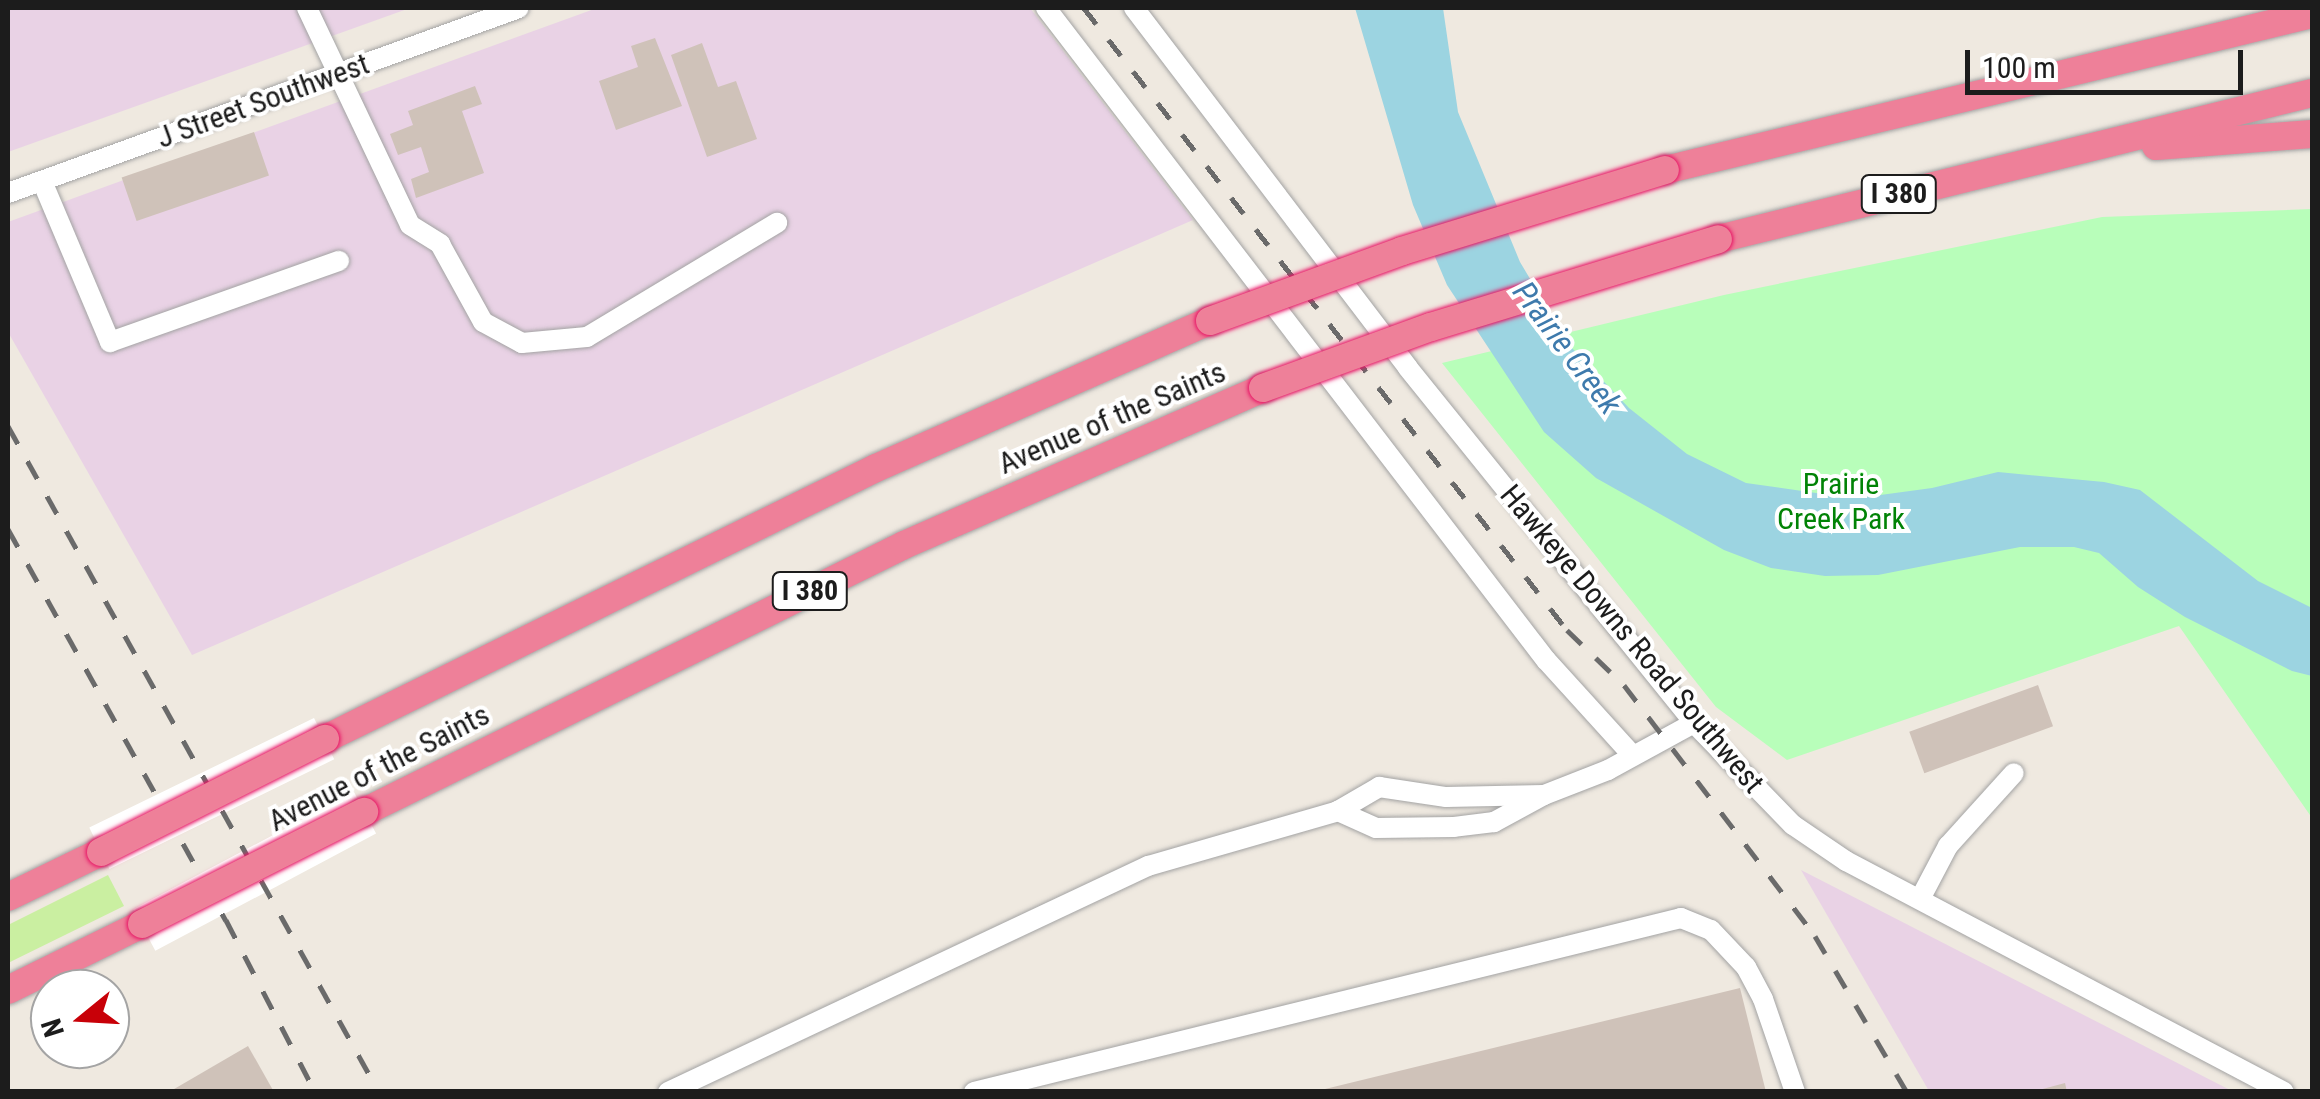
<!DOCTYPE html>
<html>
<head>
<meta charset="utf-8">
<style>
	body { margin:0 }
	#map { position:relative; width:2320px; height:1099px; overflow:hidden; background:#efe9e0; font-family:"Roboto Condensed",sans-serif }
	div>[style] { position:absolute }
	[style*='--x'] { left:calc(var(--x)*1px); top:calc(var(--y)*1px); width:calc(var(--w)*1px); rotate:calc(var(--a)*1deg) }
	.industrial>* { inset:0; background:#e9d2e5 }
	.grass>* { inset:0; background:#caefa1 }
	.park>* { inset:0; background:#b8feba }
	.water>* { inset:0; background:#9cd4e1 }
	.pier>* { inset:0; background:#fff; transform-origin:0 0 }
	.building>* { inset:0; background:#cfc2b9; transform-origin:0 0 }
	.roads { filter:drop-shadow(0 0 2px #a3a3a3) drop-shadow(0 0 2px #a3a3a3) }
	.minor>* { height:20px; margin:-10px; padding:0 10px; transform-origin:10px; border-radius:10px; background:#fff }
	.highway>* { height:28px; margin:-14px; padding:0 14px; transform-origin:14px; border-radius:14px; background:#ee8099 }
	.rail>* { height:5px; margin-top:-2.5px; transform-origin:0; background:repeating-linear-gradient(90deg,#6a6a6a 0 20px,transparent 0 40px) }
	.bridges { filter:drop-shadow(0 0 2px #e71365) drop-shadow(0 0 2px #e71365) }
	.highway-bridge>* { height:28px; margin:-14px; padding:0 14px; transform-origin:14px; border-radius:14px; background:#ee8099 }
	span { translate:-50% -50%; white-space:nowrap; text-align:center; line-height:1.15; -webkit-text-stroke:8px #fff; paint-order:stroke }
	.shield-label span { padding:2px 8px; background:#fff; border:2px solid; border-radius:8px; -webkit-text-stroke-width:0 }
	.shield-label { font-size:28px; color:#1c1c1c; font-weight:700 }
	.street-label { font-size:30px; color:#1c1c1c }
	.park-label { font-size:30px; color:#018306 }
	.water-label { font-size:32px; color:#3e7aac; font-style:italic }
	.frame { position:absolute; inset:0; border:10px solid #1c1c1c; pointer-events:none }
	.north { position:absolute; left:30px; top:969px; width:100px; height:100px; box-sizing:border-box; background:#fff; border:2px solid #a4a4a4; border-radius:50%; rotate:252deg; font-size:28px; font-weight:700; line-height:40px; text-align:center; color:#1c1c1c }
	.north::after { content:''; display:block; margin:auto; width:35px; height:45px; background:#c80008; clip-path:polygon(50% 0,100% 100%,50% 72%,0 100%) }
	.scale { position:absolute; left:1965px; top:50px; width:278px; height:45px; box-sizing:border-box; border:5px solid #1c1c1c; border-top:0; padding-left:12px; font-size:30px; line-height:35px; white-space:nowrap; color:#1c1c1c; -webkit-text-stroke:8px #fff; paint-order:stroke }
</style>
</head>
<body>
<div id="map">
	<div class="industrial">
		<i style="clip-path:polygon(8px 8px,410px 8px,8px 152px)"></i>
		<i style="clip-path:polygon(597px 8px,1030px 8px,1193px 220px,192px 655px,8px 332px,8px 222px)"></i>
		<i style="clip-path:polygon(1801px 870px,2232px 1091px,1929px 1091px)"></i>
	</div>
	<div class="grass">
		<i style="clip-path:polygon(108px 875px,124px 906px,8px 963px,8px 925px)"></i>
	</div>
	<div class="park">
		<i style="clip-path:polygon(2312px 209px,2312px 818px,2179px 626px,1787px 760px,1716px 707px,1442px 363px,1724px 295px,2102px 217px)"></i>
	</div>
	<div class="water">
		<i style="clip-path:polygon(1355px 8px,1443px 8px,1458px 112px,1520px 262px,1571px 347px,1629px 408px,1687px 454px,1746px 483px,1823px 494px,1873px 496px,1932px 488px,1998px 472px,2104px 482px,2140px 490px,2258px 581px,2312px 608px,2312px 676px,2292px 671px,2185px 617px,2138px 587px,2099px 553px,2074px 547px,2020px 547px,1878px 575px,1825px 576px,1771px 568px,1724px 550px,1596px 478px,1544px 432px,1447px 285px,1413px 205px)"></i>
	</div>
	<div class="pier">
		<i style="left:314px;top:718px;width:46px;height:250px;rotate:64deg"></i>
		<i style="left:354px;top:792px;width:47px;height:250px;rotate:62deg"></i>
	</div>
	<div class="building">
		<i style="clip-path:polygon(655px 38px,682px 106px,616px 130px,599px 81px,638px 67px,631px 46px)"></i>
		<i style="clip-path:polygon(702px 43px,718px 87px,736px 81px,757px 139px,707px 157px,671px 55px)"></i>
		<i style="clip-path:polygon(475px 86px,482px 104px,462px 111px,484px 173px,416px 198px,411px 179px,429px 172px,421px 147px,398px 155px,390px 134px,413px 125px,408px 111px)"></i>
		<i style="left:254px;top:132px;width:46px;height:140px;rotate:71deg"></i>
		<i style="left:2038px;top:685px;width:44px;height:137px;rotate:70deg"></i>
		<i style="clip-path:polygon(1740px 988px,1766px 1092px,1321px 1092px,1321px 1090px)"></i>
		<i style="clip-path:polygon(248px 1046px,274px 1092px,169px 1092px)"></i>
		<i style="clip-path:polygon(2065px 1083px,2067px 1092px,2040px 1092px,2039px 1090px)"></i>
	</div>
	<div class="roads">
		<div class="minor">
			<i style="--x:307;--y:8;--w:240;--a:64.6"></i>
			<i style="--x:410;--y:225;--w:36;--a:32"></i>
			<i style="--x:440;--y:244;--w:89;--a:61.1"></i>
			<i style="--x:483;--y:322;--w:44;--a:28.3"></i>
			<i style="--x:522;--y:343;--w:65;--a:-5.3"></i>
			<i style="--x:587;--y:337;--w:222;--a:-31"></i>
			<i style="--x:1046;--y:8;--w:822;--a:52.52"></i>
			<i style="--x:1546;--y:660;--w:128;--a:47.8"></i>
			<i style="--x:1134;--y:8;--w:452;--a:52.7"></i>
			<i style="--x:1408;--y:368;--w:456;--a:51.1"></i>
			<i style="--x:1694;--y:723;--w:142;--a:45.9"></i>
			<i style="--x:1793;--y:825;--w:64;--a:34.2"></i>
			<i style="--x:1846;--y:861;--w:495;--a:27.8"></i>
			<i style="--x:42;--y:181;--w:175;--a:67.1"></i>
			<i style="--x:110;--y:342;--w:243;--a:-19.5"></i>
			<i style="--x:8;--y:193;--w:543;--a:-19.9"></i>
			<i style="--x:1544;--y:795;--w:69;--a:-21.3"></i>
			<i style="--x:1608;--y:770;--w:98;--a:-28.7"></i>
			<i style="--x:1920;--y:899;--w:60;--a:-62.2"></i>
			<i style="--x:1948;--y:846;--w:98;--a:-47.9"></i>
			<i style="--x:668;--y:1092;--w:531;--a:-25.21"></i>
			<i style="--x:1148;--y:866;--w:198;--a:-16.1"></i>
			<i style="--x:1338;--y:811;--w:48;--a:-30.3"></i>
			<i style="--x:1379;--y:787;--w:68;--a:8.5"></i>
			<i style="--x:1446;--y:797;--w:98;--a:-1.2"></i>
			<i style="--x:1544;--y:795;--w:57;--a:151.6"></i>
			<i style="--x:1494;--y:822;--w:40;--a:172.9"></i>
			<i style="--x:1454;--y:827;--w:78;--a:179.3"></i>
			<i style="--x:1376;--y:828;--w:42;--a:-155.9"></i>
			<i style="--x:974;--y:1092;--w:728;--a:-13.83"></i>
			<i style="--x:1681;--y:918;--w:32;--a:22"></i>
			<i style="--x:1711;--y:930;--w:51;--a:46.6"></i>
			<i style="--x:1746;--y:967;--w:36;--a:62"></i>
			<i style="--x:1763;--y:999;--w:98;--a:71"></i>
		</div>
		<div class="highway">
			<i style="--x:2156;--y:146;--w:156;--a:-4.4"></i>
			<i style="--x:1665;--y:170;--w:666;--a:-13.56"></i>
			<i style="--x:1718;--y:239;--w:612;--a:-13.81"></i>
			<i style="--x:325;--y:739;--w:614;--a:-26.19"></i>
			<i style="--x:876;--y:468;--w:365;--a:-23.8"></i>
			<i style="--x:364;--y:812;--w:602;--a:-26.31"></i>
			<i style="--x:904;--y:545;--w:392;--a:-23.6"></i>
			<i style="--x:8;--y:897;--w:103;--a:-25.8"></i>
			<i style="--x:8;--y:990;--w:149;--a:-26.2"></i>
		</div>
	</div>
	<div class="rail">
		<i style="--x:1084;--y:8;--w:788;--a:52.17"></i>
		<i style="--x:1567;--y:630;--w:79;--a:44"></i>
		<i style="--x:1624;--y:685;--w:315;--a:52.7"></i>
		<i style="--x:1815;--y:936;--w:181;--a:59.5"></i>
		<i style="--x:8;--y:426;--w:762;--a:60.88"></i>
		<i style="--x:8;--y:529;--w:448;--a:60.9"></i>
		<i style="--x:226;--y:920;--w:194;--a:62.6"></i>
	</div>
	<div class="bridges">
		<div class="highway-bridge">
			<i style="--x:1210;--y:321;--w:204;--a:-20"></i>
			<i style="--x:1402;--y:251;--w:275;--a:-17.1"></i>
			<i style="--x:1263;--y:388;--w:179;--a:-20"></i>
			<i style="--x:1431;--y:327;--w:300;--a:-17"></i>
			<i style="--x:101;--y:852;--w:251;--a:-26.8"></i>
			<i style="--x:142;--y:924;--w:249;--a:-26.8"></i>
		</div>
	</div>
	<div class="shield-label">
		<span style="left:1899px;top:194px">I 380</span>
		<span style="left:810px;top:591px">I 380</span>
	</div>
	<div class="street-label">
		<span style="left:263px;top:101px;rotate:-20deg">J Street Southwest</span>
		<span style="left:1112px;top:418px;rotate:-23deg">Avenue of the Saints</span>
		<span style="left:1632px;top:639px;rotate:50deg">Hawkeye Downs Road Southwest</span>
		<span style="left:379px;top:768px;rotate:-27deg">Avenue of the Saints</span>
	</div>
	<div class="park-label">
		<span style="left:1841px;top:501px">Prairie<br>Creek Park</span>
	</div>
	<div class="water-label">
		<span style="left:1567px;top:348px;rotate:53deg">Prairie Creek</span>
	</div>
	<div class="frame"></div>
	<div class="north">N</div>
	<div class="scale">100 m</div>
</div>
</body>
</html>
